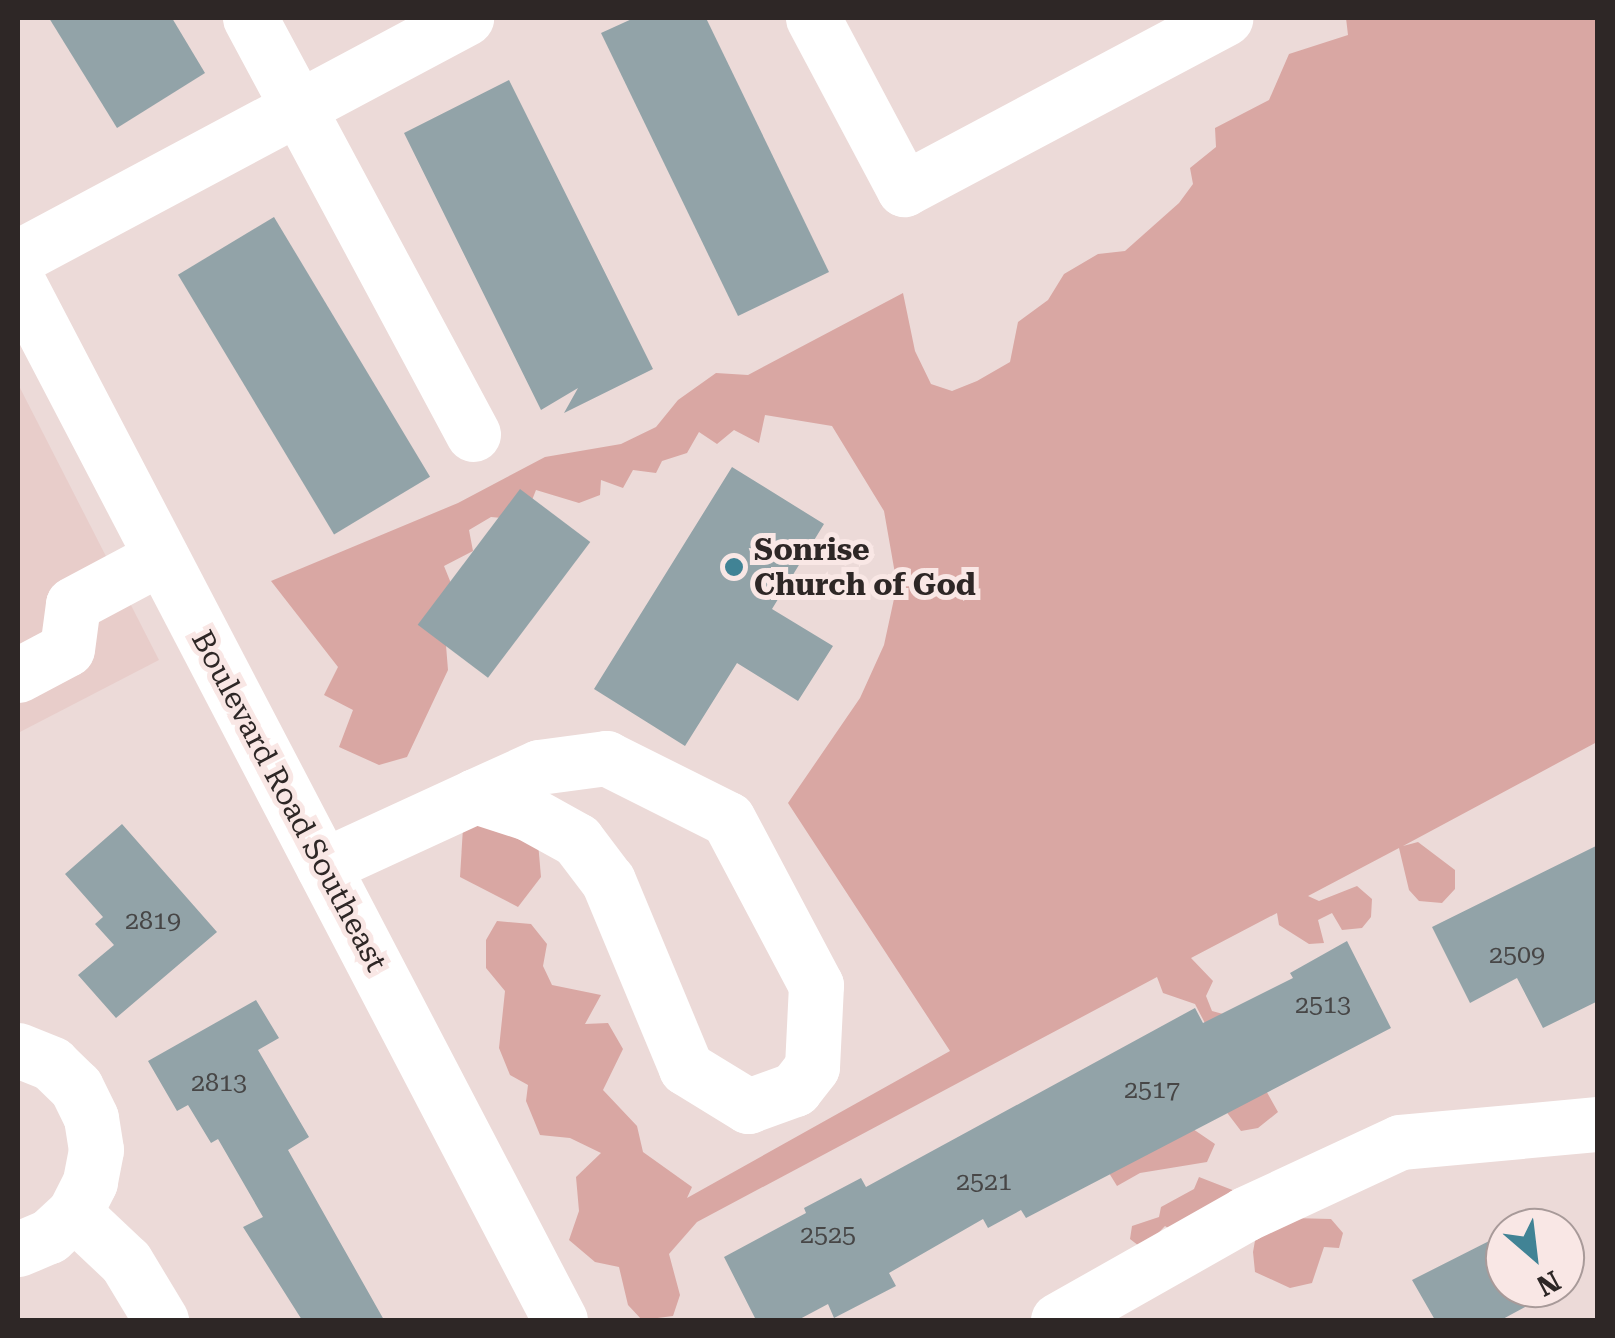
<!DOCTYPE html>
<html>
<head>
<meta charset="utf-8">
<style>
	body { margin:0 }
	#map { position:relative; width:1615px; height:1338px; overflow:hidden; background:#ecdad8; font-family:"Roboto Serif",serif }
	div>[style] { position:absolute }
	[style*='--x'] { left:calc(var(--x)*1px); top:calc(var(--y)*1px); width:calc(var(--w)*1px); rotate:calc(var(--a)*1deg) }
	.built>* { inset:0; background:#e8cdca }
	.green>* { inset:0; background:#d9a7a3 }
	.building>* { inset:0; background:#92a3a8; transform-origin:0 0 }
	.minor>* { height:55px; margin:-27.5px; padding:0 27.5px; transform-origin:27.5px; border-radius:27.5px; background:#fff }
	.dots>* { width:28px; height:28px; translate:-50% -50%; box-sizing:border-box; border:5px solid #f9e7e5; border-radius:50% }
	span { translate:-50% -50%; white-space:nowrap; text-align:center; line-height:1.15; -webkit-text-stroke:10px #f9e7e5; paint-order:stroke }
	.number-label { font-size:25px; color:#474646 }
	.number-label span { -webkit-text-stroke-width:0 }
	.poi-label { font-size:30px; color:#2e2726; font-weight:700 }
	.left { translate:0 -50%; text-align:left }
	.street-label { font-size:30px; color:#2e2726 }
	.frame { position:absolute; inset:0; border:20px solid #2e2726; pointer-events:none }
	.north { position:absolute; left:1485px; top:1208px; width:100px; height:100px; box-sizing:border-box; background:#f9e7e5; border:2px solid #a89a99; border-radius:50%; rotate:152deg; font-size:28px; font-weight:700; line-height:40px; text-align:center; color:#2e2726 }
	.north::after { content:''; display:block; margin:auto; width:35px; height:45px; background:#418395; clip-path:polygon(50% 0,100% 100%,50% 72%,0 100%) }
</style>
</head>
<body>
<div id="map">
	<div class="built">
		<i style="clip-path:polygon(18px 384px,159px 660px,18px 733px)"></i>
	</div>
	<div class="green">
		<i style="clip-path:polygon(1346px 18px,1597px 18px,1597px 742px,1403px 846px,1418px 842px,1455px 870px,1455px 889px,1442px 903px,1419px 901px,1409px 890px,1399px 848px,1308px 896px,1319px 901px,1357px 886px,1372px 899px,1371px 917px,1362px 928px,1342px 930px,1332px 913px,1318px 920px,1324px 943px,1309px 944px,1279px 925px,1277px 913px,1191px 958px,1213px 981px,1206px 996px,1212px 1011px,1223px 1014px,1278px 1112px,1258px 1128px,1241px 1131px,1225px 1110px,1245px 1100px,1195px 1004px,1163px 993px,1157px 977px,697px 1222px,669px 1254px,680px 1295px,673px 1316px,642px 1320px,628px 1305px,619px 1267px,595px 1262px,569px 1240px,579px 1211px,576px 1177px,601px 1153px,570px 1138px,540px 1135px,526px 1101px,528px 1085px,510px 1075px,499px 1048px,505px 991px,486px 968px,486px 940px,497px 921px,531px 924px,547px 944px,543px 966px,552px 985px,601px 995px,585px 1024px,608px 1023px,623px 1049px,603px 1090px,637px 1126px,643px 1152px,692px 1187px,687px 1198px,950px 1051px,788px 803px,860px 698px,884px 645px,897px 585px,884px 511px,832px 426px,765px 415px,759px 443px,734px 430px,717px 444px,699px 432px,687px 453px,662px 461px,656px 473px,633px 470px,623px 488px,601px 480px,600px 495px,579px 503px,536px 490px,524px 520px,491px 517px,469px 530px,473px 551px,444px 566px,465px 618px,445px 633px,448px 670px,407px 757px,379px 765px,339px 747px,353px 710px,324px 695px,338px 667px,271px 581px,458px 503px,545px 457px,621px 444px,656px 427px,678px 400px,716px 373px,748px 375px,903px 293px,915px 351px,931px 384px,952px 391px,977px 381px,1010px 362px,1018px 322px,1048px 300px,1064px 274px,1098px 254px,1125px 251px,1179px 203px,1193px 184px,1190px 168px,1216px 147px,1215px 128px,1269px 100px,1289px 54px,1348px 35px)"></i>
		<i style="clip-path:polygon(504px 816px,537px 831px,541px 877px,518px 907px,460px 877px,463px 828px)"></i>
		<i style="clip-path:polygon(1193px 1129px,1215px 1144px,1207px 1162px,1140px 1173px,1117px 1186px,1109px 1173px)"></i>
		<i style="clip-path:polygon(1199px 1177px,1235px 1191px,1179px 1235px,1165px 1226px,1143px 1249px,1130px 1239px,1132px 1226px,1159px 1217px,1161px 1207px,1194px 1189px)"></i>
		<i style="clip-path:polygon(1292px 1218px,1331px 1219px,1343px 1233px,1339px 1248px,1324px 1247px,1312px 1283px,1290px 1288px,1255px 1272px,1253px 1252px,1256px 1235px)"></i>
	</div>
	<div class="building">
		<i style="clip-path:polygon(49px 18px,172px 18px,205px 73px,117px 128px)"></i>
		<i style="clip-path:polygon(634px 18px,706px 18px,829px 272px,738px 316px,601px 33px)"></i>
		<i style="clip-path:polygon(509px 80px,653px 369px,564px 413px,578px 388px,541px 410px,404px 133px)"></i>
		<i style="left:274px;top:217px;width:303px;height:112px;rotate:59deg"></i>
		<i style="clip-path:polygon(732px 467px,824px 524px,772px 609px,833px 646px,798px 701px,737px 663px,685px 746px,594px 689px)"></i>
		<i style="left:520px;top:489px;width:88px;height:170px;rotate:37deg"></i>
		<i style="clip-path:polygon(122px 824px,217px 932px,116px 1018px,78px 975px,114px 945px,95px 924px,103px 917px,65px 874px)"></i>
		<i style="clip-path:polygon(1598px 845px,1598px 1001px,1543px 1028px,1517px 978px,1470px 1003px,1432px 927px)"></i>
		<i style="clip-path:polygon(1347px 941px,1391px 1028px,1026px 1218px,1021px 1210px,988px 1228px,983px 1219px,889px 1273px,896px 1286px,834px 1318px,828px 1304px,798px 1320px,756px 1320px,724px 1257px,806px 1213px,804px 1208px,861px 1178px,866px 1187px,1195px 1008px,1203px 1023px,1293px 978px,1290px 973px)"></i>
		<i style="clip-path:polygon(256px 1000px,279px 1038px,258px 1050px,309px 1137px,288px 1150px,384px 1320px,302px 1320px,243px 1227px,263px 1217px,218px 1139px,211px 1143px,188px 1105px,177px 1111px,148px 1061px)"></i>
		<i style="clip-path:polygon(1503px 1234px,1505px 1288px,1532px 1288px,1538px 1300px,1501px 1320px,1435px 1320px,1412px 1280px)"></i>
	</div>
	<div class="minor">
		<i style="--x:250;--y:18;--w:472;--a:61.8"></i>
		<i style="--x:813;--y:18;--w:194;--a:62"></i>
		<i style="--x:904;--y:189;--w:364;--a:-28"></i>
		<i style="--x:18;--y:257;--w:508;--a:-28.08"></i>
		<i style="--x:18;--y:282;--w:1171;--a:62.43"></i>
		<i style="--x:18;--y:675;--w:55;--a:-28"></i>
		<i style="--x:67;--y:649;--w:45;--a:-82.4"></i>
		<i style="--x:73;--y:604;--w:100;--a:-28.1"></i>
		<i style="--x:323;--y:866;--w:167;--a:-24.7"></i>
		<i style="--x:475;--y:796;--w:70;--a:-24.4"></i>
		<i style="--x:539;--y:767;--w:68;--a:-7.7"></i>
		<i style="--x:606;--y:758;--w:136;--a:26.6"></i>
		<i style="--x:728;--y:819;--w:188;--a:62.1"></i>
		<i style="--x:816;--y:985;--w:82;--a:92.8"></i>
		<i style="--x:812;--y:1067;--w:28;--a:128"></i>
		<i style="--x:795;--y:1089;--w:50;--a:160.1"></i>
		<i style="--x:748;--y:1106;--w:73;--a:-148.5"></i>
		<i style="--x:686;--y:1068;--w:203;--a:-112.6"></i>
		<i style="--x:608;--y:881;--w:51;--a:-127.1"></i>
		<i style="--x:577;--y:840;--w:56;--a:-151.1"></i>
		<i style="--x:528;--y:813;--w:56;--a:-162.2"></i>
		<i style="--x:18;--y:1050;--w:37;--a:22"></i>
		<i style="--x:52;--y:1064;--w:33;--a:44"></i>
		<i style="--x:76;--y:1087;--w:34;--a:64"></i>
		<i style="--x:91;--y:1118;--w:32;--a:81"></i>
		<i style="--x:96;--y:1150;--w:33;--a:101"></i>
		<i style="--x:90;--y:1182;--w:35;--a:117"></i>
		<i style="--x:74;--y:1213;--w:34;--a:137"></i>
		<i style="--x:49;--y:1236;--w:34;--a:157"></i>
		<i style="--x:74;--y:1213;--w:71;--a:43.3"></i>
		<i style="--x:126;--y:1262;--w:68;--a:58.9"></i>
		<i style="--x:1058;--y:1320;--w:215;--a:-29.5"></i>
		<i style="--x:1245;--y:1214;--w:171;--a:-24.9"></i>
		<i style="--x:1400;--y:1142;--w:199;--a:-5.2"></i>
	</div>
	<div class="dots">
		<i style="left:734px;top:567px;background:#418395"></i>
	</div>
	<div class="number-label">
		<span style="left:153px;top:921px">2819</span>
		<span style="left:1517px;top:955px">2509</span>
		<span style="left:1323px;top:1005px">2513</span>
		<span style="left:219px;top:1083px">2813</span>
		<span style="left:1152px;top:1090px">2517</span>
		<span style="left:984px;top:1182px">2521</span>
		<span style="left:828px;top:1235px">2525</span>
	</div>
	<div class="poi-label">
		<span class="left" style="left:754px;top:567px">Sonrise<br>Church of God</span>
	</div>
	<div class="street-label">
		<span style="left:289px;top:801px;rotate:62deg">Boulevard Road Southeast</span>
	</div>
	<div class="frame"></div>
	<div class="north">N</div>
</div>
</body>
</html>
